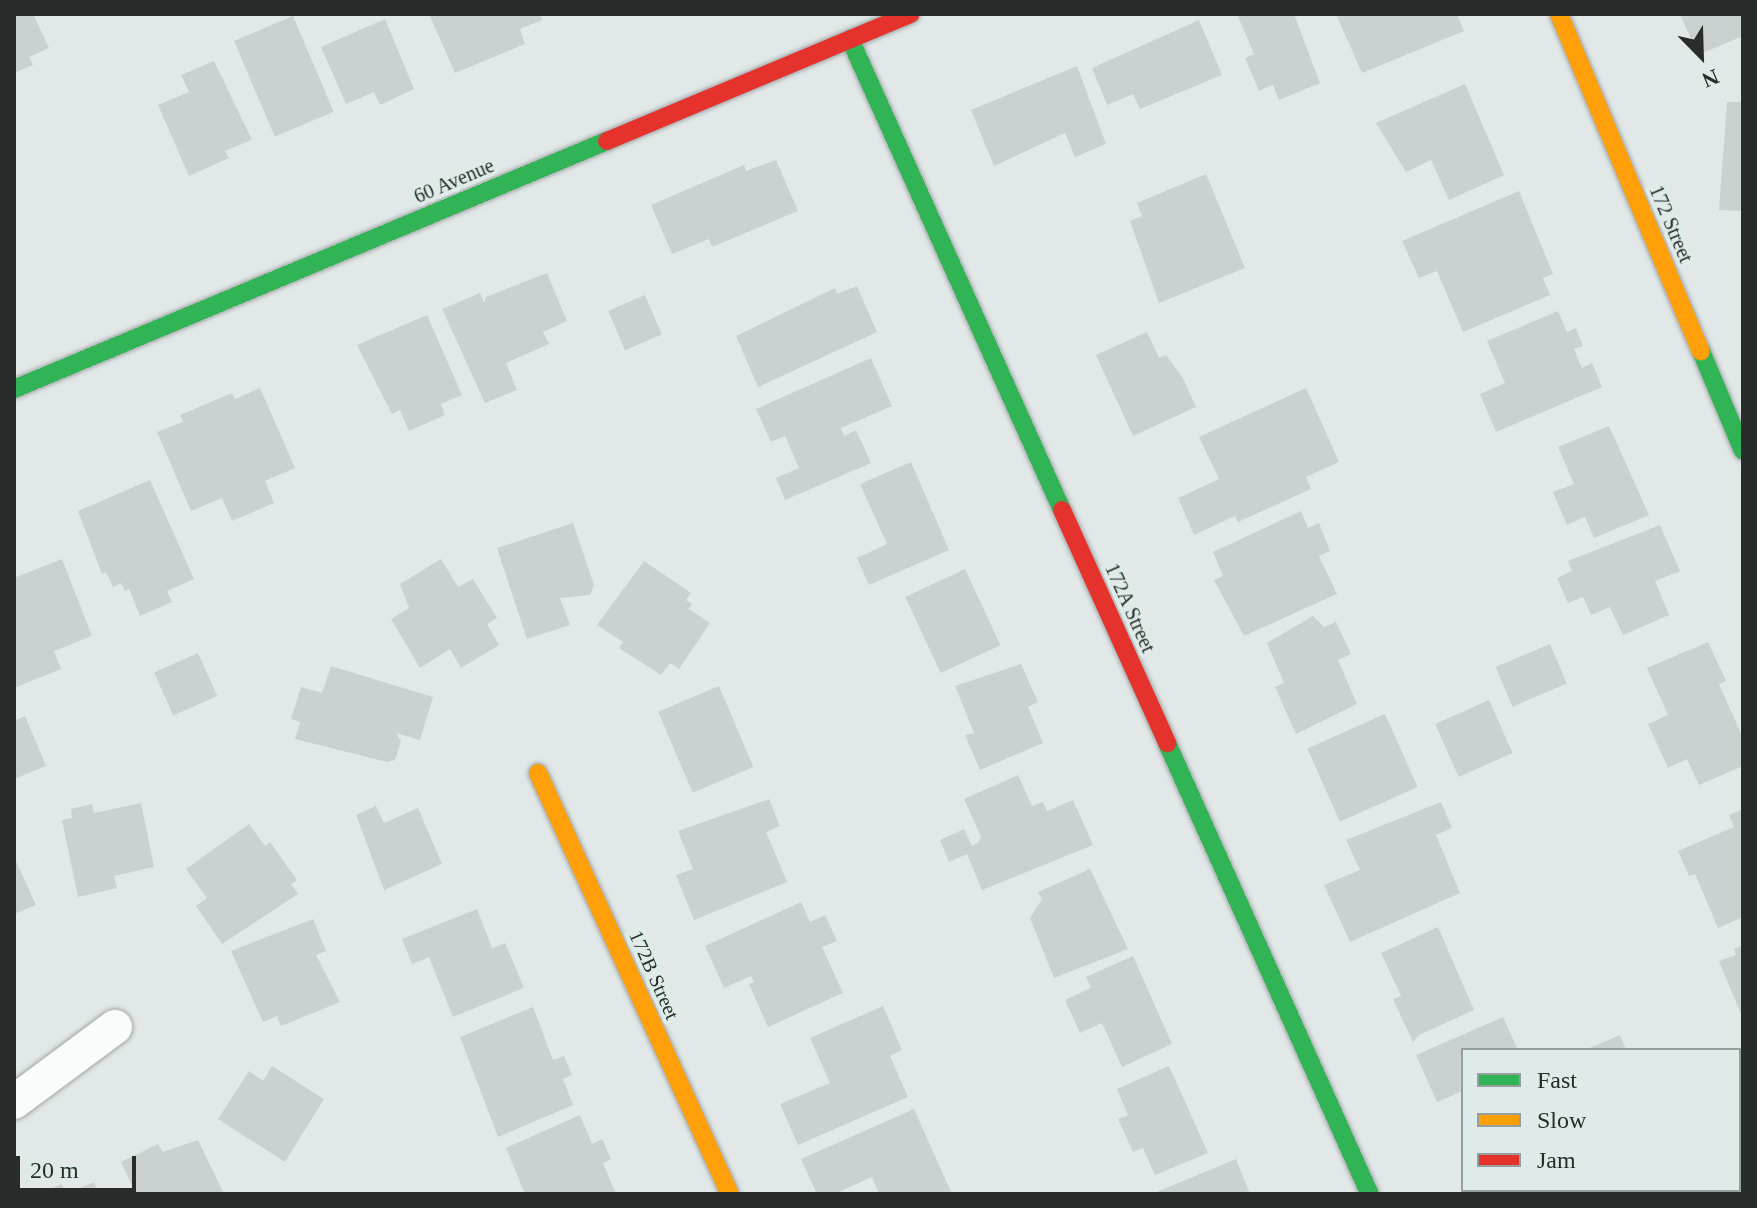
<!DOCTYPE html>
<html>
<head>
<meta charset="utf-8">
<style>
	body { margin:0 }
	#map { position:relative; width:1757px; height:1208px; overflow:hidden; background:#e1e8e7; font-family:"Times New Roman",serif }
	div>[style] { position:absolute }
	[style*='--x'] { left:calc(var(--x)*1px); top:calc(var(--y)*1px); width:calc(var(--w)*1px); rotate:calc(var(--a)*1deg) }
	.building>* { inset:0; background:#cbd1d1; transform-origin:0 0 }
	.roads { filter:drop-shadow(0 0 2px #a1a7a6) drop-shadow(0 0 2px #a1a7a6) }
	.street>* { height:34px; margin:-17px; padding:0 17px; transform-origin:17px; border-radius:17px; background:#fafcfb }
	.fast>* { height:18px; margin:-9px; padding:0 9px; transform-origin:9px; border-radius:9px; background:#30b455 }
	.slow>* { height:18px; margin:-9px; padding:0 9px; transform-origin:9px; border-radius:9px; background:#ff9f0a }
	.jam>* { height:18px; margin:-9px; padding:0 9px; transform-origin:9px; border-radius:9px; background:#e5322d }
	span { translate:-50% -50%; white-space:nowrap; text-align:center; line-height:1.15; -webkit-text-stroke:8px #deebe8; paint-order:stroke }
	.street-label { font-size:20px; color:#282d2c }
	.frame { position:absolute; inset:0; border:16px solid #282d2c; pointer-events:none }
	.legend { position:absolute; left:1461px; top:1048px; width:280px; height:144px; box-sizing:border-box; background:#deebe8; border:2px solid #959f9d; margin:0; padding:10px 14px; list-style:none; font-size:24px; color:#282d2c }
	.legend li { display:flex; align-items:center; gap:16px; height:40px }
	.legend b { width:40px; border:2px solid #959f9d }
	.north { position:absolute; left:1661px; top:16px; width:80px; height:80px; -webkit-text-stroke:6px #deebe8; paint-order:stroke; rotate:157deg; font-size:22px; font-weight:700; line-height:32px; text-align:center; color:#282d2c }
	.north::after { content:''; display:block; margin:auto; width:28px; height:36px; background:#282d2c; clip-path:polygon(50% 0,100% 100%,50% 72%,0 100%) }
	.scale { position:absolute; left:16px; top:1156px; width:120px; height:36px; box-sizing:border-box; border:4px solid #282d2c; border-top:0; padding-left:10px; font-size:24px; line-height:28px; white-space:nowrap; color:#282d2c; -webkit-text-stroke:6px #deebe8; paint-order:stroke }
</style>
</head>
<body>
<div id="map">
	<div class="building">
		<i style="clip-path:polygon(14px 14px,33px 14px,49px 48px,29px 57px,33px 65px,14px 73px)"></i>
		<i style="clip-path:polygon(429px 14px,540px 14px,542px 20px,520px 29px,525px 44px,455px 73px)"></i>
		<i style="clip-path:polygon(1237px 14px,1294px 14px,1320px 83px,1279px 100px,1273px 85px,1259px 91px,1245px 58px,1254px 54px)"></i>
		<i style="clip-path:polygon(1336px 14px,1457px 14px,1464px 31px,1362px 73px)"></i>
		<i style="clip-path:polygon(1680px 14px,1743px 14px,1743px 36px,1698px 55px)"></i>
		<i style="left:293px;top:16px;width:104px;height:64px;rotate:67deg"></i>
		<i style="clip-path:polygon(385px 19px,414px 89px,380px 105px,374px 92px,346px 104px,321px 47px)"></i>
		<i style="clip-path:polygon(1199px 20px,1222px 75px,1140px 109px,1133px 94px,1107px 105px,1092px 68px)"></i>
		<i style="clip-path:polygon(214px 61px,252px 140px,225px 151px,229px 158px,189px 176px,158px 105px,189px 92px,181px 75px)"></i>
		<i style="clip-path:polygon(1077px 66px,1106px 144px,1075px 157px,1065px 133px,994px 166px,971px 110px)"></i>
		<i style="clip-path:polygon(1465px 84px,1504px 175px,1449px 200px,1431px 160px,1406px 172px,1376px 123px)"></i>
		<i style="clip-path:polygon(1727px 102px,1743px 102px,1743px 211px,1719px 210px)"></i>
		<i style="clip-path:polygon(776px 160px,798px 211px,712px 247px,709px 239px,672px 254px,651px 205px,744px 165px,746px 171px)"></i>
		<i style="clip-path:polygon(1206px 174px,1245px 268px,1159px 303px,1130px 221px,1142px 216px,1137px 203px)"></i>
		<i style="clip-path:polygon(1519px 191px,1553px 274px,1543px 278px,1550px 295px,1463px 332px,1437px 271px,1419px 278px,1402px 241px)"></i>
		<i style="clip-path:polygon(547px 273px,567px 321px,543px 332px,549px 344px,506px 363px,517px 390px,485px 403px,442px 309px,480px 293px,484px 303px,486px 297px)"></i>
		<i style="clip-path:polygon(857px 286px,877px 332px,758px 387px,736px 336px,835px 288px,837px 294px)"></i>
		<i style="left:645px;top:295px;width:43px;height:40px;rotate:67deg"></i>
		<i style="clip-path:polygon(1558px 311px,1567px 332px,1576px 328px,1583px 346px,1574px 349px,1582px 368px,1592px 363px,1602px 387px,1496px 432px,1480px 394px,1505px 383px,1487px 341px)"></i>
		<i style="clip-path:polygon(427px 315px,462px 395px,441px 404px,445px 415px,409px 431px,400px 410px,392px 414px,357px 345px)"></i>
		<i style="clip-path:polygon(1147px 332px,1159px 358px,1166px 355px,1183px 378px,1196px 407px,1133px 436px,1096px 355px)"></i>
		<i style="clip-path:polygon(871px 358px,892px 406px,841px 428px,844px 436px,856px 430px,871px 463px,785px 500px,776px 478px,799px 468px,785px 436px,771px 442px,756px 409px)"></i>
		<i style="clip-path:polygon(260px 388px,295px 468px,265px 481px,274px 503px,232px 521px,222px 498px,191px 511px,157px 432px,183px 422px,180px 415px,232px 393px,235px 399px)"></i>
		<i style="clip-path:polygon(1306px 388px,1339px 462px,1306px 477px,1311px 489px,1238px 522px,1235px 516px,1194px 535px,1178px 498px,1219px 479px,1199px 437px)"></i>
		<i style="clip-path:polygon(1609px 426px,1649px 515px,1594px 538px,1585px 517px,1567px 525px,1553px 492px,1574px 484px,1558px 447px)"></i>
		<i style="clip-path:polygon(911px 462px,949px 550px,869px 585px,857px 558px,887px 544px,860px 484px)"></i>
		<i style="clip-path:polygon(150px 480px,194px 579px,167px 591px,172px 602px,140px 616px,129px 589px,125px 591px,121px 583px,113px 587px,106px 572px,102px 574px,78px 511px)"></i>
		<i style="clip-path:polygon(1301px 511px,1308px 528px,1319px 523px,1330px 551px,1319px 556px,1337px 594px,1244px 636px,1214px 580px,1223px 576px,1213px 552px)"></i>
		<i style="clip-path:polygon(573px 523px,594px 585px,590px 595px,560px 598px,570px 625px,527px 639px,497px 548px)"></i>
		<i style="clip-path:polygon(1660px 525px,1680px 571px,1655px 581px,1669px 615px,1623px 635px,1610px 607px,1591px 615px,1583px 597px,1568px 603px,1557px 578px,1572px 571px,1568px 561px)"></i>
		<i style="clip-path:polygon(62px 559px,92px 636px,54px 651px,61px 669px,14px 688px,14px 578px)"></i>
		<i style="clip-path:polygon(441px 559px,458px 587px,473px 579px,497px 618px,487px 624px,499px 645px,461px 668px,450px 649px,420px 668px,391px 619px,409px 608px,400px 584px)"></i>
		<i style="clip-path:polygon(644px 561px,691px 593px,686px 600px,692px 604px,689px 609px,710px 623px,679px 669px,670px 663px,661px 675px,619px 648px,623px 642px,597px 625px)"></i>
		<i style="left:965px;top:569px;width:84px;height:66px;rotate:65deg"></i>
		<i style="clip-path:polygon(1313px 616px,1324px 627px,1336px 622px,1351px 654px,1338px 660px,1357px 704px,1296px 734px,1275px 687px,1284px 683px,1267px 643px)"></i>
		<i style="clip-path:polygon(1708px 642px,1726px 681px,1719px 684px,1743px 738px,1743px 766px,1699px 785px,1687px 759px,1668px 768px,1648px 724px,1668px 715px,1647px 668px)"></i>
		<i style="left:1550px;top:644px;width:43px;height:59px;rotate:67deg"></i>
		<i style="left:198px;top:653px;width:47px;height:48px;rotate:66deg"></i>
		<i style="clip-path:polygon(1021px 664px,1038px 702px,1028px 707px,1043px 743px,980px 770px,965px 735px,974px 733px,955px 686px)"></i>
		<i style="clip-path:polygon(331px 666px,433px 697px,420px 740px,396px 733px,401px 741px,395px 760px,387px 762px,295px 739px,300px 722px,291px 719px,301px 687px,322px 693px)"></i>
		<i style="left:719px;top:686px;width:88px;height:66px;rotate:67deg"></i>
		<i style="left:1489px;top:700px;width:58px;height:59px;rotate:66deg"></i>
		<i style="left:1385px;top:714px;width:80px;height:85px;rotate:66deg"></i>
		<i style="clip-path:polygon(25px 716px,46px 766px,14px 779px,14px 721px)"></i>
		<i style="clip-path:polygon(1018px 775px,1032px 806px,1043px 802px,1047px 811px,1073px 800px,1093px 845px,982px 890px,967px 854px,949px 862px,940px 840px,964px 829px,972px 846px,978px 843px,981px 837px,964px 799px)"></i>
		<i style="clip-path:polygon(769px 799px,780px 826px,766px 832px,787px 882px,694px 920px,676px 875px,693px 869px,678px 831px)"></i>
		<i style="clip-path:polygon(1441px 802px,1452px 828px,1436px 835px,1460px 893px,1350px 942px,1324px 885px,1360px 870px,1346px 840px)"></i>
		<i style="clip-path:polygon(141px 803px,154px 867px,114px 876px,117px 888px,78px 897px,62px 820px,72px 818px,71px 809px,92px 804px,94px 813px)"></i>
		<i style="clip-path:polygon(376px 806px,384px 823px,418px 808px,442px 864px,384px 890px,356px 815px)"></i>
		<i style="clip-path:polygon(1743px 809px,1743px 917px,1718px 928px,1695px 874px,1689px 876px,1678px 851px,1734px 827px,1729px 815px)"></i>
		<i style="clip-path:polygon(249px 824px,265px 846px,270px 842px,297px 880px,291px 884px,298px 894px,222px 944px,196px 906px,207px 898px,186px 869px)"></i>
		<i style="clip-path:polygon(14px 857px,36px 905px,14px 914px)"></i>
		<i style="clip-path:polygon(1090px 869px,1128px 949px,1054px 978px,1030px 918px,1042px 899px,1038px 892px)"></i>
		<i style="clip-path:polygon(801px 902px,810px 922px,825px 915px,837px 941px,822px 947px,843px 993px,768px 1027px,749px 984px,754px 982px,751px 976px,724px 988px,705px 946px)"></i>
		<i style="clip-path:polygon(477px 909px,492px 948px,505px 943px,524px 988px,453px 1017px,429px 957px,412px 964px,402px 939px)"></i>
		<i style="clip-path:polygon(313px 919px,326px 951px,316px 955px,340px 1002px,281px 1026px,277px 1016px,263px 1022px,231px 951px)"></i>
		<i style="clip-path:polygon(1438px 927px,1474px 1010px,1419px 1035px,1413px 1042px,1393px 999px,1401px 996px,1381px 953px)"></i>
		<i style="clip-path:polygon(1743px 945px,1743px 1019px,1719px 961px,1736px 955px,1734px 949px)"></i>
		<i style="clip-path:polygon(1133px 956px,1172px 1044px,1122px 1067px,1102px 1023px,1080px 1033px,1065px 1000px,1091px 988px,1086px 977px)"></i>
		<i style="clip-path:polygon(883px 1006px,902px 1050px,890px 1056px,908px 1097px,798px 1145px,780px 1104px,830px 1083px,810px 1038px)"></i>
		<i style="clip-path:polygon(533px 1007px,553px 1060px,564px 1056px,572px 1075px,563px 1079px,573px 1105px,498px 1137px,460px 1037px)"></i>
		<i style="clip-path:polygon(1503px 1017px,1518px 1050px,1463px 1050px,1463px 1091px,1437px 1102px,1416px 1055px)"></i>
		<i style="clip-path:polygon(1620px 1035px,1626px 1050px,1585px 1050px)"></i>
		<i style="clip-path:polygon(272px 1066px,324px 1099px,285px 1162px,218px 1119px,249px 1071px,263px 1081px)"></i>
		<i style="clip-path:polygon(1169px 1066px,1208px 1153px,1155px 1175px,1143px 1148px,1133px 1152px,1118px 1119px,1128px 1115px,1117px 1089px)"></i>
		<i style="clip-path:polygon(914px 1109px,952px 1194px,879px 1194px,872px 1177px,834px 1194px,817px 1194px,801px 1159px)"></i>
		<i style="clip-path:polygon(580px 1115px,592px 1144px,602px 1139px,611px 1159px,603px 1163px,616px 1194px,525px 1194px,506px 1148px)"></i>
		<i style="clip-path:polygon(198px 1140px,224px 1194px,136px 1194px,121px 1162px,158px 1144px,163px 1152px)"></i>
		<i style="clip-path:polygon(1743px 1145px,1743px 1194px,1735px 1194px,1739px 1190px,1739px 1147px)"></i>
		<i style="clip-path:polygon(1236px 1159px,1250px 1194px,1152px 1194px)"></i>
		<i style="clip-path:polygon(94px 1182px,99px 1194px,66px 1194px)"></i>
		<i style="clip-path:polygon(62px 1184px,65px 1194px,37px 1194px)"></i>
		<i style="left:1634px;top:1190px;width:72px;height:10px"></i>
	</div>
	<div class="roads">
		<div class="street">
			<i style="--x:14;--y:1102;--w:126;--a:-36.6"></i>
		</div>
		<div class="fast">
			<i style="--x:850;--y:39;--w:517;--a:65.77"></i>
			<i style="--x:1701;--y:351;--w:108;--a:67.2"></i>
			<i style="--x:14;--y:389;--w:643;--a:-22.7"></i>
			<i style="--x:1167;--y:743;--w:495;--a:65.8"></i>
		</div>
		<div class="slow">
			<i style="--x:1559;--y:14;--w:366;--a:67.2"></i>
			<i style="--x:538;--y:773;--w:463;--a:65.5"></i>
		</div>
		<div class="jam">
			<i style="--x:607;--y:141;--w:329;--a:-22.7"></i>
			<i style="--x:1062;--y:510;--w:256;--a:65.7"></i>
		</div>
	</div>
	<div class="street-label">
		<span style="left:454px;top:181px;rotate:-23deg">60 Avenue</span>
		<span style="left:1671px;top:224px;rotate:67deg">172 Street</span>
		<span style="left:1130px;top:608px;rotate:66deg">172A Street</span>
		<span style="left:654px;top:975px;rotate:66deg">172B Street</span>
	</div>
	<div class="frame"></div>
	<ul class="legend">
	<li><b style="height:10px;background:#30b455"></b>Fast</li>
	<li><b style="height:10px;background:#ff9f0a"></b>Slow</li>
	<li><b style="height:10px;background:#e5322d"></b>Jam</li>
	</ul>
	<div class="north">N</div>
	<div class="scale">20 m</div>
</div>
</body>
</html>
